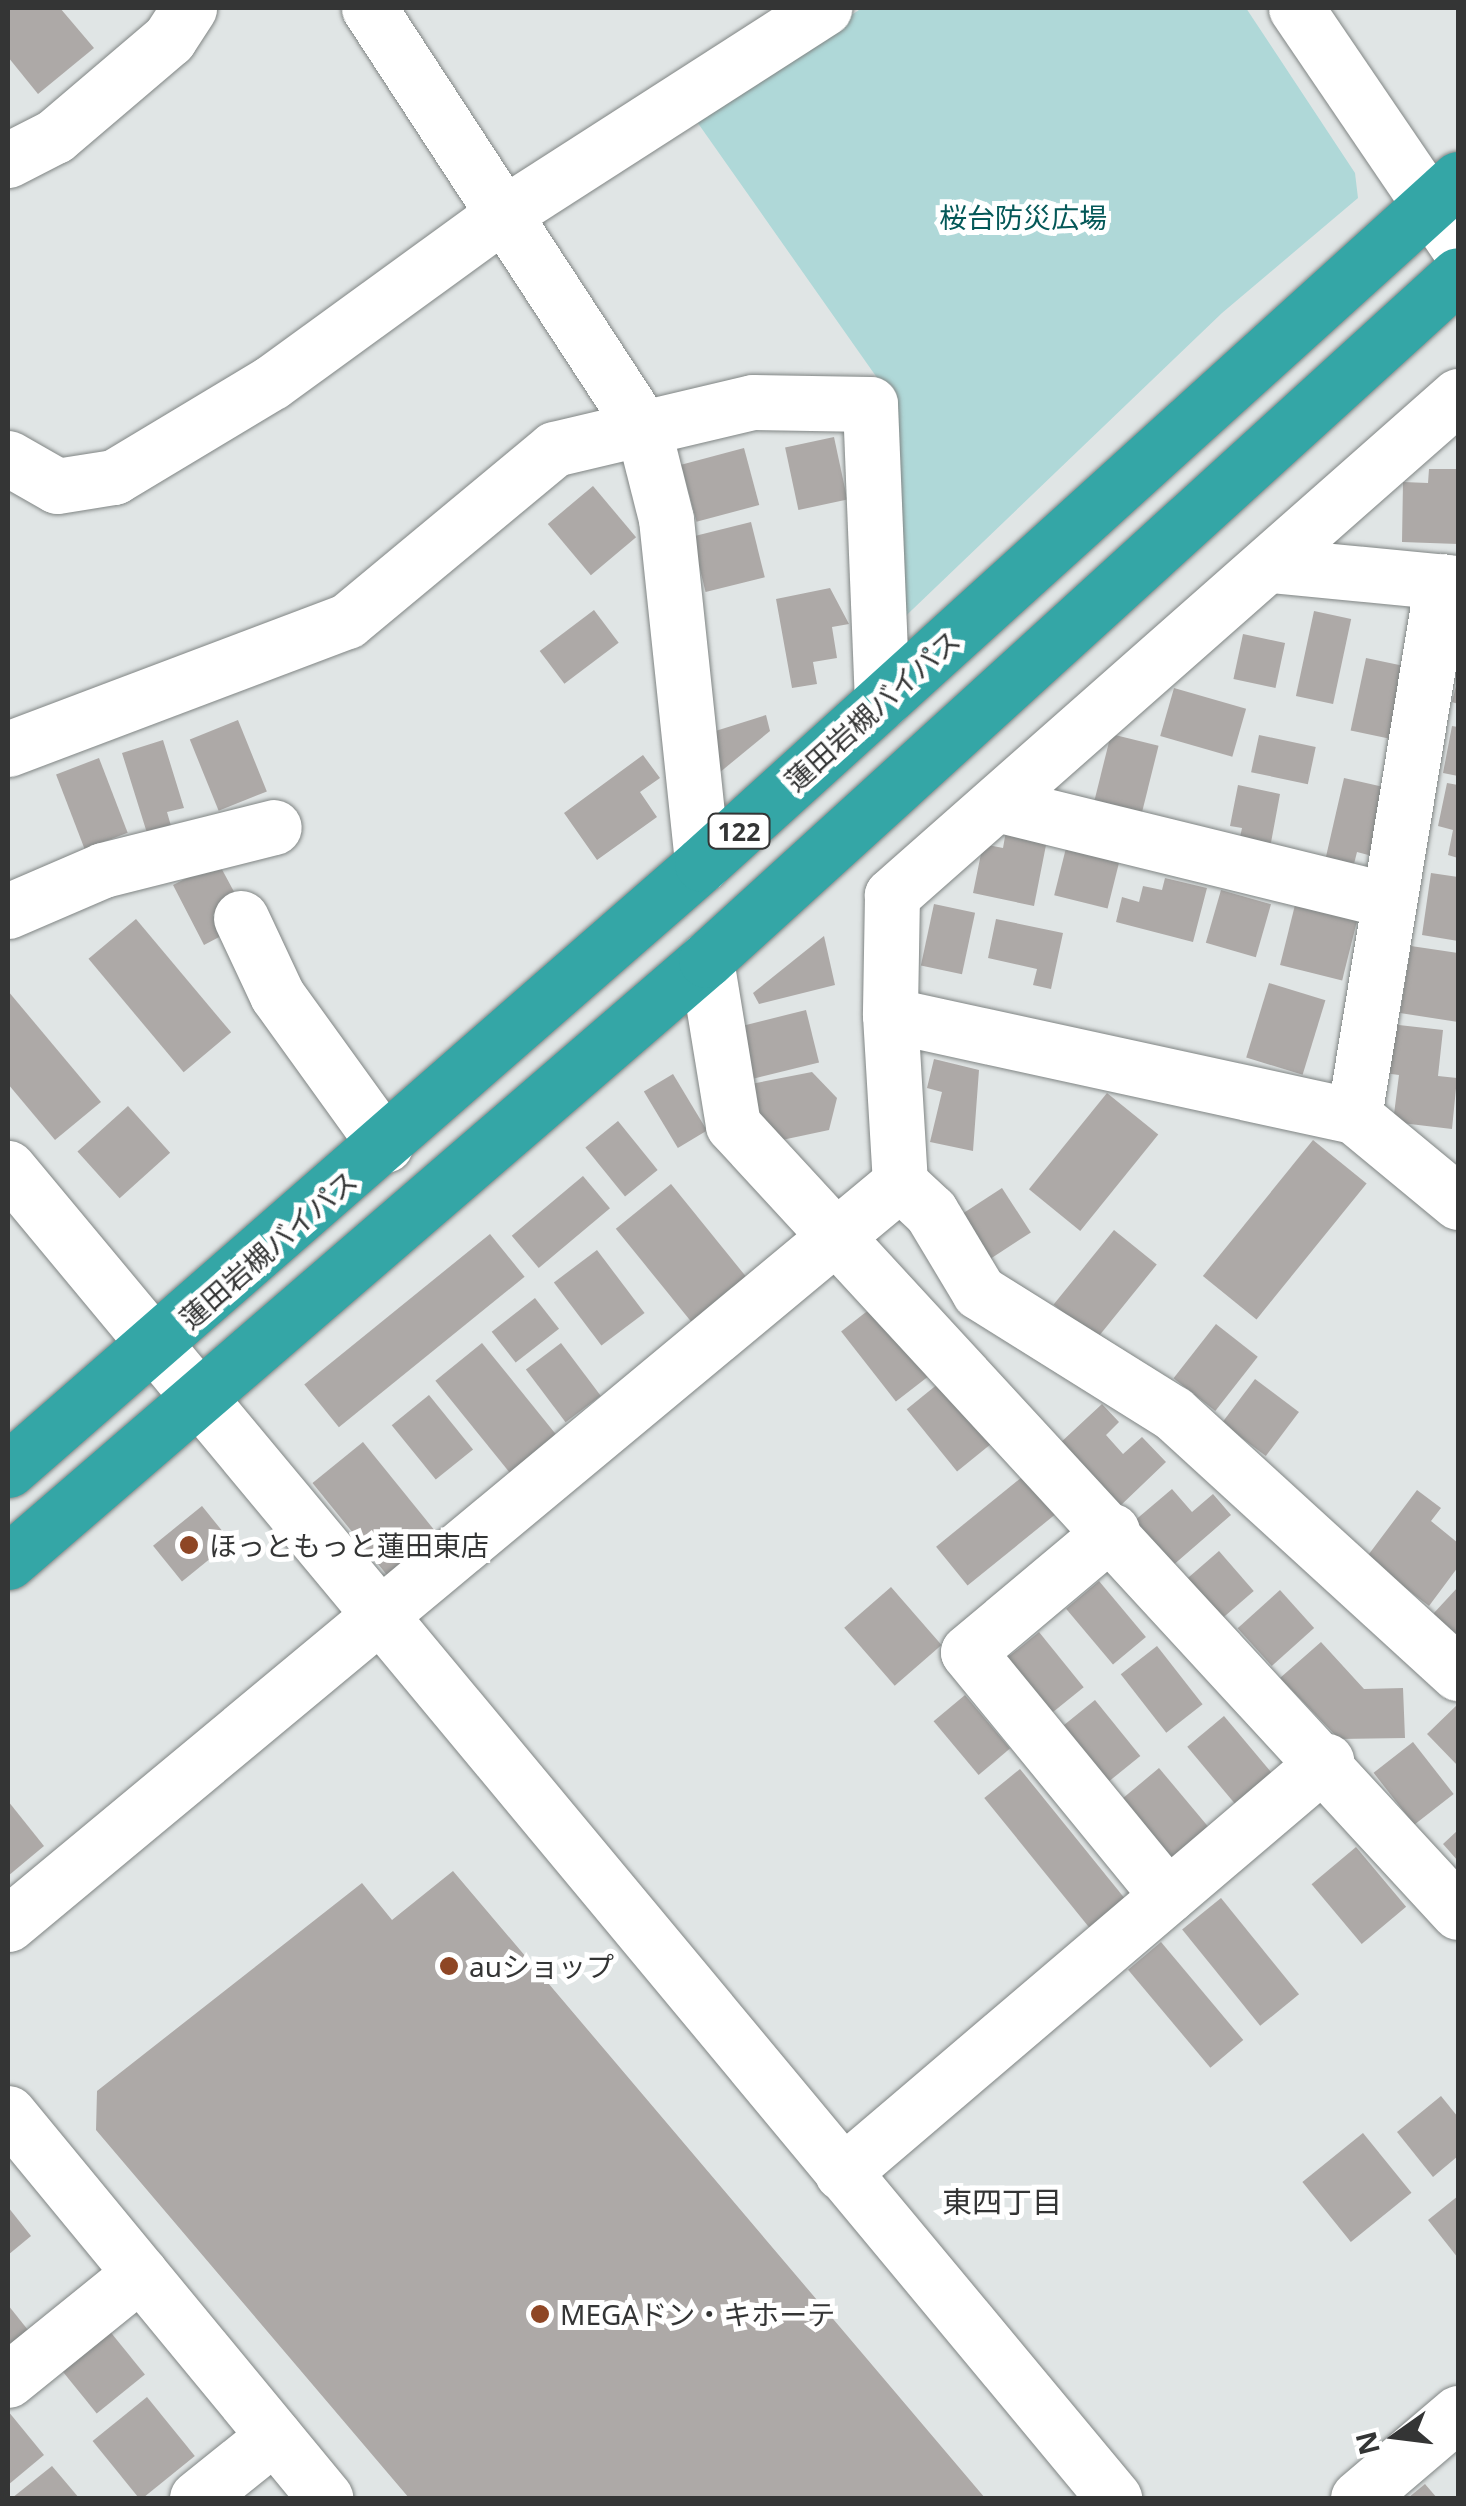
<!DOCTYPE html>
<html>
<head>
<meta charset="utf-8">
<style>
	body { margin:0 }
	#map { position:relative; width:1466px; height:2506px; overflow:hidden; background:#e0e5e5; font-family:"Noto Sans","Noto Sans JP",sans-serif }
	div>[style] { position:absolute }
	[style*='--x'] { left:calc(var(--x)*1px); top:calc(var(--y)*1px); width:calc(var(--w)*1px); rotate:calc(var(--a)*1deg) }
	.green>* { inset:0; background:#afd8d8 }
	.building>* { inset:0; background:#ada9a7; transform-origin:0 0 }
	.roads { filter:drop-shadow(0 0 2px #808584) drop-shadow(0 0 2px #808584) }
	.minor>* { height:55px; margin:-27.5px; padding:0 27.5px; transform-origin:27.5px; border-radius:27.5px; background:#fff }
	.highway>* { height:55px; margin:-27.5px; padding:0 27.5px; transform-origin:27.5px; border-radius:27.5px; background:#34a6a6 }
	.dots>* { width:28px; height:28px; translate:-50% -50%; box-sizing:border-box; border:5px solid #fff; border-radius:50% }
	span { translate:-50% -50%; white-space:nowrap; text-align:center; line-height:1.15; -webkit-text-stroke:10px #fff; paint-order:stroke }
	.shield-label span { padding:2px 8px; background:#fff; border:2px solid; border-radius:8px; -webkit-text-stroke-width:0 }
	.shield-label { font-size:25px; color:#343535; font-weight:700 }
	.park-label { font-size:28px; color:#045858 }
	.street-label { font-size:28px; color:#343535 }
	.poi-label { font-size:28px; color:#343535 }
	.left { translate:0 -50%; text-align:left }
	.neighbourhood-label { font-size:30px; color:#343535 }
	.frame { position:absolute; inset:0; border:10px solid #343535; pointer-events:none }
	.north { position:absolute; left:1346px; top:2386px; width:100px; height:100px; -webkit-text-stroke:8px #fff; paint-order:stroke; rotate:256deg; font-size:28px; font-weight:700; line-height:40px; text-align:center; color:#343535 }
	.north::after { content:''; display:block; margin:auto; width:35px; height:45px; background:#343535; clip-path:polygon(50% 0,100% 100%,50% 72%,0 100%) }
</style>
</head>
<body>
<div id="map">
	<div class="green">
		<i style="clip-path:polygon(862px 8px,1246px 8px,1355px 173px,1358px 198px,1222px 313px,890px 631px,880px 382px,695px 119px)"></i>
	</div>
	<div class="building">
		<i style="clip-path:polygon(8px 8px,60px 8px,94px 48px,38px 94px,8px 57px)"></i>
		<i style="left:834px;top:437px;width:64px;height:50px;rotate:78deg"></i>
		<i style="left:744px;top:448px;width:59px;height:65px;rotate:75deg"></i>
		<i style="clip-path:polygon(1429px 469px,1458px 469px,1458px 544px,1402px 542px,1403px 482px,1428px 483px)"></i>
		<i style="left:593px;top:486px;width:67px;height:59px;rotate:50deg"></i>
		<i style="left:751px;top:522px;width:57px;height:61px;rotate:76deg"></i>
		<i style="clip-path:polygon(830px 588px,849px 624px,832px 627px,837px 658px,813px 662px,817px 684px,792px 688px,776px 599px)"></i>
		<i style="left:594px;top:610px;width:41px;height:68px;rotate:53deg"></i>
		<i style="left:1314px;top:611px;width:38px;height:87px;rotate:12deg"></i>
		<i style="left:1243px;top:634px;width:43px;height:46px;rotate:12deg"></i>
		<i style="left:1366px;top:658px;width:45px;height:74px;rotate:12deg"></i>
		<i style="clip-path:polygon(1458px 678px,1458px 704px,1452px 702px)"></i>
		<i style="left:1174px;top:688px;width:75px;height:50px;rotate:16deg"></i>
		<i style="clip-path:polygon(766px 715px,770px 731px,719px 773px,706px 734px)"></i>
		<i style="left:238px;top:720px;width:77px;height:52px;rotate:68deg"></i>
		<i style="clip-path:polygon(1452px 726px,1458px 727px,1458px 776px,1443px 773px)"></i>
		<i style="left:1111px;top:734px;width:49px;height:71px;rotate:14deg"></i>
		<i style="left:1259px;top:735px;width:58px;height:38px;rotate:12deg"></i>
		<i style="clip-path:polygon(163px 740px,184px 808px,167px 812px,171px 826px,147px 833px,122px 753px)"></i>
		<i style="clip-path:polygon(643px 755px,660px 778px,640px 792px,657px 817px,597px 860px,564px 813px)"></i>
		<i style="left:99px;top:758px;width:80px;height:46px;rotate:69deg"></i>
		<i style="clip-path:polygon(1344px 778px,1388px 788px,1372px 856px,1357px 852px,1353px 868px,1325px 861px)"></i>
		<i style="clip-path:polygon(1447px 783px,1458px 785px,1458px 858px,1448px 855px,1453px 830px,1438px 826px)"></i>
		<i style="clip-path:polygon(1238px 785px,1280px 794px,1270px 848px,1239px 842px,1242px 828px,1230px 826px)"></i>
		<i style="clip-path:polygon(1006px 831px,1047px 840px,1034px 906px,973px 893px,983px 844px,1003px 848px)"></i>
		<i style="left:1068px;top:840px;width:55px;height:57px;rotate:14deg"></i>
		<i style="clip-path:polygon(218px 862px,239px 901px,213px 915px,223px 935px,204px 945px,173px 885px)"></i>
		<i style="clip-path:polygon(1431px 873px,1458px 877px,1458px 941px,1422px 935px)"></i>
		<i style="clip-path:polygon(1165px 878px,1207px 888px,1193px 942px,1116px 922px,1122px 897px,1139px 902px,1143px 886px,1162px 890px)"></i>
		<i style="left:1221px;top:890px;width:52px;height:55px;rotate:16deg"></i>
		<i style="left:1297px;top:897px;width:64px;height:70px;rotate:14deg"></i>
		<i style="left:934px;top:904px;width:42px;height:63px;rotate:12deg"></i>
		<i style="left:136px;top:919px;width:148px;height:62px;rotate:50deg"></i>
		<i style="clip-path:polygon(996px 919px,1063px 933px,1051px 989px,1033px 985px,1037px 969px,988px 958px)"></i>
		<i style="clip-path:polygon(824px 936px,835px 985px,759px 1004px,753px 993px)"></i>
		<i style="clip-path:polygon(1411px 946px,1458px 953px,1458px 1022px,1400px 1013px)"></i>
		<i style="left:1269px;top:983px;width:59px;height:78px;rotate:17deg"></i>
		<i style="clip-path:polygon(8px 991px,101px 1102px,55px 1140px,8px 1084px)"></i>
		<i style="left:806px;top:1010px;width:54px;height:68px;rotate:76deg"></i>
		<i style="clip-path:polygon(1390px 1024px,1443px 1030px,1438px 1076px,1457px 1078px,1452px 1129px,1393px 1122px,1399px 1075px,1384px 1073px)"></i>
		<i style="clip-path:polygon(934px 1059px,979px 1070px,973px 1151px,930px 1142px,942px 1092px,927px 1088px)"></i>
		<i style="clip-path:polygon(812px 1072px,837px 1098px,829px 1130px,782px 1140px,759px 1120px,751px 1084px)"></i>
		<i style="left:673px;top:1074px;width:66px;height:34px;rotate:59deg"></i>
		<i style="left:1107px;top:1093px;width:66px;height:124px;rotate:39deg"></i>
		<i style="left:128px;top:1106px;width:63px;height:68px;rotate:48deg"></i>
		<i style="left:618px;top:1121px;width:63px;height:42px;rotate:51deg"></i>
		<i style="left:1313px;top:1140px;width:69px;height:175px;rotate:39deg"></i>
		<i style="left:583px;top:1176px;width:42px;height:93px;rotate:50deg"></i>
		<i style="left:671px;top:1184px;width:124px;height:71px;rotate:51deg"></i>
		<i style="left:1002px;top:1188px;width:53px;height:50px;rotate:57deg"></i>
		<i style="left:1114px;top:1230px;width:55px;height:96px;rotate:39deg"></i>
		<i style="left:490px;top:1234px;width:55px;height:239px;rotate:51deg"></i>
		<i style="left:597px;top:1250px;width:79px;height:54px;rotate:53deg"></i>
		<i style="left:535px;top:1298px;width:39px;height:55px;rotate:52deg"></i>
		<i style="left:875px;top:1305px;width:89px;height:43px;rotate:52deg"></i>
		<i style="left:1216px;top:1324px;width:53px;height:69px;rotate:38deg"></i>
		<i style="left:482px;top:1343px;width:119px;height:60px;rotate:51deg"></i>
		<i style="left:561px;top:1343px;width:66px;height:44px;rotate:53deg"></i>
		<i style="left:944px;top:1379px;width:80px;height:48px;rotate:51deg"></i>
		<i style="left:1255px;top:1379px;width:55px;height:55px;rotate:37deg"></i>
		<i style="left:429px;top:1395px;width:70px;height:48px;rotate:51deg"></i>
		<i style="clip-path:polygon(1102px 1404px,1119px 1422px,1106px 1435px,1123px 1454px,1142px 1437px,1166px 1462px,1119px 1507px,1059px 1444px)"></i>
		<i style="left:363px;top:1442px;width:120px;height:65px;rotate:51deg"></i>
		<i style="left:1027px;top:1473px;width:50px;height:117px;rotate:51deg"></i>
		<i style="clip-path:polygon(1172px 1489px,1192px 1512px,1213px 1494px,1231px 1515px,1171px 1567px,1133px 1522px)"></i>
		<i style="clip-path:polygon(1417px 1490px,1441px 1508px,1431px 1521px,1458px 1543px,1458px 1567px,1429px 1606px,1366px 1558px)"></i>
		<i style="left:202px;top:1506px;width:46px;height:63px;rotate:51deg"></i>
		<i style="left:1219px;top:1551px;width:53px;height:42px;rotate:49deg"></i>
		<i style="left:1099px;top:1581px;width:73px;height:43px;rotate:50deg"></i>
		<i style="left:891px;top:1587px;width:77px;height:62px;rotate:49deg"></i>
		<i style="clip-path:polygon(1458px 1587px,1458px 1638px,1433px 1614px)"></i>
		<i style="left:1280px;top:1590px;width:51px;height:57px;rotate:48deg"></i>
		<i style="left:1039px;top:1632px;width:71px;height:45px;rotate:51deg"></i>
		<i style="clip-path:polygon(1321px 1642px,1364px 1689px,1403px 1688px,1405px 1738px,1339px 1739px,1280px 1678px)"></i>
		<i style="left:1157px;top:1646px;width:74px;height:46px;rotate:52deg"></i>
		<i style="left:965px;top:1695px;width:70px;height:41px;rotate:50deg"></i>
		<i style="left:1095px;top:1700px;width:72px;height:45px;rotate:51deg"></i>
		<i style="clip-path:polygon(1458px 1704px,1458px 1766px,1427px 1734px)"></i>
		<i style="left:1224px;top:1716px;width:87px;height:48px;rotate:50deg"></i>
		<i style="left:1413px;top:1742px;width:66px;height:50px;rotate:52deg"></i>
		<i style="left:1159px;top:1768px;width:89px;height:55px;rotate:50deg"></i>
		<i style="left:1020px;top:1769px;width:181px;height:46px;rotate:51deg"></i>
		<i style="clip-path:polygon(8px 1801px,44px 1846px,8px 1876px)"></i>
		<i style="clip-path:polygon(1458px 1830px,1458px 1861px,1443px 1844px)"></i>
		<i style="left:1356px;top:1847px;width:78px;height:58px;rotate:50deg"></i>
		<i style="clip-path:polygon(453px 1871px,985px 2498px,409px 2498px,96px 2130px,97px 2091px,362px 1883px,392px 1920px)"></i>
		<i style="left:1221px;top:1898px;width:124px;height:50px;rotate:51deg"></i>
		<i style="left:1161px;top:1942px;width:128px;height:43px;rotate:50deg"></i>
		<i style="clip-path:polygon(1441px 2096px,1458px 2117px,1458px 2156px,1433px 2177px,1397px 2132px)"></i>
		<i style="left:1363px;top:2133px;width:77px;height:78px;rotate:51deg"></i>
		<i style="clip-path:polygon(1458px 2196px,1458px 2258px,1428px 2220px)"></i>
		<i style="clip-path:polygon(8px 2207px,31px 2236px,8px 2255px)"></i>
		<i style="clip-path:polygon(8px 2305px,32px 2335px,8px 2356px)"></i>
		<i style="left:104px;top:2324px;width:65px;height:62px;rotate:51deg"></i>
		<i style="left:147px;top:2397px;width:76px;height:70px;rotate:51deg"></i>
		<i style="clip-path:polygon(8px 2411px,44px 2455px,8px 2485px)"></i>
		<i style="clip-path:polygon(52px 2466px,79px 2498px,12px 2498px)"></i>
		<i style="clip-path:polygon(1425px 2484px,1437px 2498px,1408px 2498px)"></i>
	</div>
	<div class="roads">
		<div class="minor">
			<i style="--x:369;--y:8;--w:501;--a:56.88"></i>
			<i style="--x:643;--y:428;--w:94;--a:75.8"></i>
			<i style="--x:666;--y:519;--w:347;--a:84"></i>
			<i style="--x:1296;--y:8;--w:288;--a:55.8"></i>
			<i style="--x:8;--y:160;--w:53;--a:-27.1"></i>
			<i style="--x:55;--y:136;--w:150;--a:-40.4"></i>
			<i style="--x:169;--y:39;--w:37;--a:-57"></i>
			<i style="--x:1458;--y:396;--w:755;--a:138.6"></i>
			<i style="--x:892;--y:895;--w:120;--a:91"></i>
			<i style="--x:890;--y:1015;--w:168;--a:86.6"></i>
			<i style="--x:900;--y:1183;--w:42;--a:43.1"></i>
			<i style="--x:931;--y:1212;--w:93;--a:59"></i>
			<i style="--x:979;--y:1292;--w:229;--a:32"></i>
			<i style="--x:1173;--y:1413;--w:386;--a:42.4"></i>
			<i style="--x:8;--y:458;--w:56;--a:29.7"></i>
			<i style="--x:57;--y:486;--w:58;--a:-9"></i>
			<i style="--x:114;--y:477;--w:184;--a:-31"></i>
			<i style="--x:272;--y:382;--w:284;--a:-36"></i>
			<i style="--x:502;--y:215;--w:383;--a:-32.7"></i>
			<i style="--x:1270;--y:565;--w:189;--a:5.5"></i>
			<i style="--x:8;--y:749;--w:362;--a:-20.7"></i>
			<i style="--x:347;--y:621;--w:269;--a:-39.7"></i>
			<i style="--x:554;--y:449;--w:204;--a:-13.3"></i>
			<i style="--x:753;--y:402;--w:117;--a:1"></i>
			<i style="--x:870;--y:404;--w:297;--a:87.7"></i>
			<i style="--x:997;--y:804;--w:398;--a:13.8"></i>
			<i style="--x:8;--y:911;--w:103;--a:-23.3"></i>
			<i style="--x:103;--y:870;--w:176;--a:-14.1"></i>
			<i style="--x:241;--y:918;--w:85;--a:64.9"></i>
			<i style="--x:277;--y:995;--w:185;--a:54.2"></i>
			<i style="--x:706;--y:960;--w:167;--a:80.7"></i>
			<i style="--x:733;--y:1125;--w:1070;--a:47.35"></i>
			<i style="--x:890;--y:1015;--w:475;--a:12.3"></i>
			<i style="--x:1354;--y:1116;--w:135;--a:39.6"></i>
			<i style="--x:1354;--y:1116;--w:542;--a:-80.66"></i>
			<i style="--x:8;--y:1168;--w:1730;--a:50.25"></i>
			<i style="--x:1112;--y:1531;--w:188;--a:140"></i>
			<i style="--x:968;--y:1652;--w:315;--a:50.7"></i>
			<i style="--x:8;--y:1924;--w:1160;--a:-39.72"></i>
			<i style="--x:8;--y:2113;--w:499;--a:50.5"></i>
			<i style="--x:842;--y:2173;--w:636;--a:-40.41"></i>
			<i style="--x:8;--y:2380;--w:170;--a:-39"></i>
			<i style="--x:197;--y:2498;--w:99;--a:-38.8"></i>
			<i style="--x:1358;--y:2498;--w:131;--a:-40.4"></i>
		</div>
		<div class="highway">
			<i style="--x:8;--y:1470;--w:921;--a:-41.13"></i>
			<i style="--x:702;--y:864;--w:1020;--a:-42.18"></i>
			<i style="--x:8;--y:1562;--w:922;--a:-40.78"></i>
			<i style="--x:706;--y:960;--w:1017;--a:-42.33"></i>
		</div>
	</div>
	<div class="dots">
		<i style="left:189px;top:1545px;background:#8e4625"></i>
		<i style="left:449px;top:1966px;background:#8e4625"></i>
		<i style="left:540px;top:2314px;background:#8e4625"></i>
	</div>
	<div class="shield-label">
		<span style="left:739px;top:831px">122</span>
	</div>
	<div class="park-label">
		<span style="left:1023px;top:217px">桜台防災広場</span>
	</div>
	<div class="street-label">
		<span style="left:872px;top:710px;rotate:-42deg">蓮田岩槻バイパス</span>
		<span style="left:268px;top:1249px;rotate:-41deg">蓮田岩槻バイパス</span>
	</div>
	<div class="poi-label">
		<span class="left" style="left:209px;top:1545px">ほっともっと蓮田東店</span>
		<span class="left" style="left:469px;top:1966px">auショップ</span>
		<span class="left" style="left:560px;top:2314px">MEGAドン・キホーテ</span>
	</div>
	<div class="neighbourhood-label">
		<span style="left:1002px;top:2202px">東四丁目</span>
	</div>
	<div class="frame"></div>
	<div class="north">N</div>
</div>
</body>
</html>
